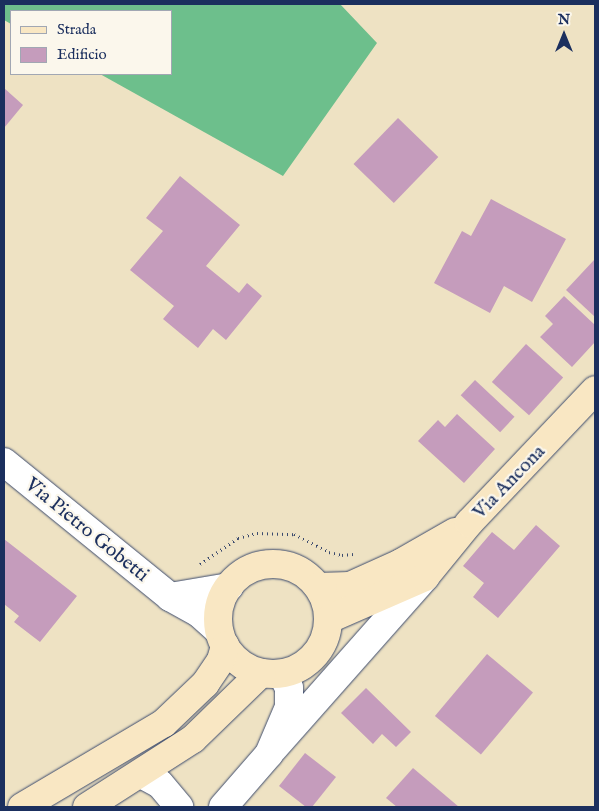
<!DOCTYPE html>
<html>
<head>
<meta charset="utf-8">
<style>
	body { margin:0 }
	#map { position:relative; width:599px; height:811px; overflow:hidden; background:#eee2c3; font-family:"IM FELL English",serif }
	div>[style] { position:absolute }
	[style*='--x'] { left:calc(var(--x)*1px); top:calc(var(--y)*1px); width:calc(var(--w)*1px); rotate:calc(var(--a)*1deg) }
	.forest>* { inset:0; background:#6dbf8c }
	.building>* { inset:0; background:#c59cbc; transform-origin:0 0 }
	.path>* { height:3px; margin-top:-1.5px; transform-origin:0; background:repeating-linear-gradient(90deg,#3b4a6d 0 1px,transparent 0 5px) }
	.roads { filter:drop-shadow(0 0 1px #3b4a6d) drop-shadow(0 0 1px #3b4a6d) }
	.minor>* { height:28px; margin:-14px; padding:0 14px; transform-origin:14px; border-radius:14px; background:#fff }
	.tertiary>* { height:28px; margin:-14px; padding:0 14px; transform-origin:14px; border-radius:14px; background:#fff }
	.secondary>* { height:28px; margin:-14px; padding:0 14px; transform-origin:14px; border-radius:14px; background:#f9e7c3 }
	.secondary>.ring { margin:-14px; padding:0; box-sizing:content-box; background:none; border:28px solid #f9e7c3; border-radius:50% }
	span { translate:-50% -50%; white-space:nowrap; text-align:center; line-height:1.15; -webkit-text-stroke:4.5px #fbf7ec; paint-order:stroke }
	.street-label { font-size:20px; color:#1b2f5e }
	.frame { position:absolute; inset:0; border:5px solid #1b2f5e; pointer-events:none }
	.legend { position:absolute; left:10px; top:10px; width:162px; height:65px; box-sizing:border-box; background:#fbf7ec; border:1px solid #a1a7b3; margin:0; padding:6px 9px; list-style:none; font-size:15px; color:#1b2f5e }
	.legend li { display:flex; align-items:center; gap:10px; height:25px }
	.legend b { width:25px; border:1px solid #a1a7b3 }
	.north { position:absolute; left:539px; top:10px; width:50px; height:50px; -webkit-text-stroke:4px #fbf7ec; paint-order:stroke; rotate:0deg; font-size:14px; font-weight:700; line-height:20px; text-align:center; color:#1b2f5e }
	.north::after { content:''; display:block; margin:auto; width:18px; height:22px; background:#1b2f5e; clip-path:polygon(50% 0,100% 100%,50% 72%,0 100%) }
</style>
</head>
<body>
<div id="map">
	<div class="forest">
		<i style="clip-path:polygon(4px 4px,340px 4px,377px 43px,283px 176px,100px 74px,171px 74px,171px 11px,11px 11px,11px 24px,4px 20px)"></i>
	</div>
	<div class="building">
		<i style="clip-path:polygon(4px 88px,23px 105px,4px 128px)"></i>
		<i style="left:398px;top:118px;width:56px;height:64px;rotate:44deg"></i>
		<i style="clip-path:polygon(180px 176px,240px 225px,206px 266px,239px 293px,247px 283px,262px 296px,226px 340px,213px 329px,198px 348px,163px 319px,174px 306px,130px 270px,163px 231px,146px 218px)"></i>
		<i style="clip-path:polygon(491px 199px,566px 239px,532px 302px,504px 286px,490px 313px,434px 283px,462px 231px,471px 236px)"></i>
		<i style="clip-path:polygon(595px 259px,595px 317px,566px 290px)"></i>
		<i style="clip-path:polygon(564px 296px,595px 325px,595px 342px,572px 367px,540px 337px,553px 324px,545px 316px)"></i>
		<i style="left:526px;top:344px;width:50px;height:51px;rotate:42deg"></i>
		<i style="left:475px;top:380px;width:54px;height:21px;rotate:43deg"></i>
		<i style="clip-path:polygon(457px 414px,495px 449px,464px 483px,418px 441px,438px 420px,445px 427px)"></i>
		<i style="clip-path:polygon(536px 525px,560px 546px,498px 618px,473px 597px,484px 583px,463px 566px,492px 532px,514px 550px)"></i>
		<i style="clip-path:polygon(4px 539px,77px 596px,40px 642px,14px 622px,19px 616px,4px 604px)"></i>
		<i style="left:487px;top:654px;width:60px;height:81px;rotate:40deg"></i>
		<i style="clip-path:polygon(366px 688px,411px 732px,396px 747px,382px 734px,373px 744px,341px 713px)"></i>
		<i style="clip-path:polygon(305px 753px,336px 777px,312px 807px,306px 807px,279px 786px)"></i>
		<i style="clip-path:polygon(413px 768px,459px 807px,397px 807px,386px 798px)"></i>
	</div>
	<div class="path">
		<i style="--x:200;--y:564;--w:46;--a:-34.4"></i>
		<i style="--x:238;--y:538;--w:20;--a:-15"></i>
		<i style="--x:257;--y:533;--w:37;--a:2"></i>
		<i style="--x:294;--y:534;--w:39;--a:27"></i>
		<i style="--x:329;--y:552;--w:13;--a:13"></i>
		<i style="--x:342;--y:555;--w:11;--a:-5"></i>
	</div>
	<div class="roads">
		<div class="minor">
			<i style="--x:4;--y:462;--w:214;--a:39.1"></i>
			<i style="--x:170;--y:597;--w:33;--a:29"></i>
			<i style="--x:199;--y:613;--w:27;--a:42"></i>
			<i style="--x:170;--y:597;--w:60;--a:-9.6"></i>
			<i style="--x:273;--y:749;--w:230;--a:-48.5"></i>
		</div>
		<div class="tertiary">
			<i style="--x:141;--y:774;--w:21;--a:28"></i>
			<i style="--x:160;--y:784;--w:30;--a:50"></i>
			<i style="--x:223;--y:807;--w:70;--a:-49"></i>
			<i style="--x:269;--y:754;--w:51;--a:-66.9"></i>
			<i style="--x:289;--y:707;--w:19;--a:-90"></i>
			<i style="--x:289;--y:688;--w:16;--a:-117"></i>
		</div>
		<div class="secondary">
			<i class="ring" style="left:218px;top:564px;width:82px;height:82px"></i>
			<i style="--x:318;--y:587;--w:32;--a:-2"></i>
			<i style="--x:350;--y:586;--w:56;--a:-24.3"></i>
			<i style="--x:401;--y:563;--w:62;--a:-29.9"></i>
			<i style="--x:329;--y:619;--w:105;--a:-23.6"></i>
			<i style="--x:425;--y:577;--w:70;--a:-50.8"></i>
			<i style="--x:469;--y:523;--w:183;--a:-46.5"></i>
			<i style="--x:22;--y:807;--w:165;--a:-30.6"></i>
			<i style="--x:164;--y:723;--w:57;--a:-43.6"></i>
			<i style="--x:205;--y:684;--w:29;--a:-56"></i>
			<i style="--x:221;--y:660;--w:15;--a:-74"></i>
			<i style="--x:87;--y:807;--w:126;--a:-32.7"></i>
			<i style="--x:193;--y:739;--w:95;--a:-44.1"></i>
		</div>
	</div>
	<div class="street-label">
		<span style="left:509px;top:482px;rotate:-46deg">Via Ancona</span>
		<span style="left:87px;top:530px;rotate:39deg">Via Pietro Gobetti</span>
	</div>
	<div class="frame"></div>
	<ul class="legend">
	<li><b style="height:6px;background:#f9e7c3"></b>Strada</li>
	<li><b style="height:14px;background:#c59cbc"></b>Edificio</li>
	</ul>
	<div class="north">N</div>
</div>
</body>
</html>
